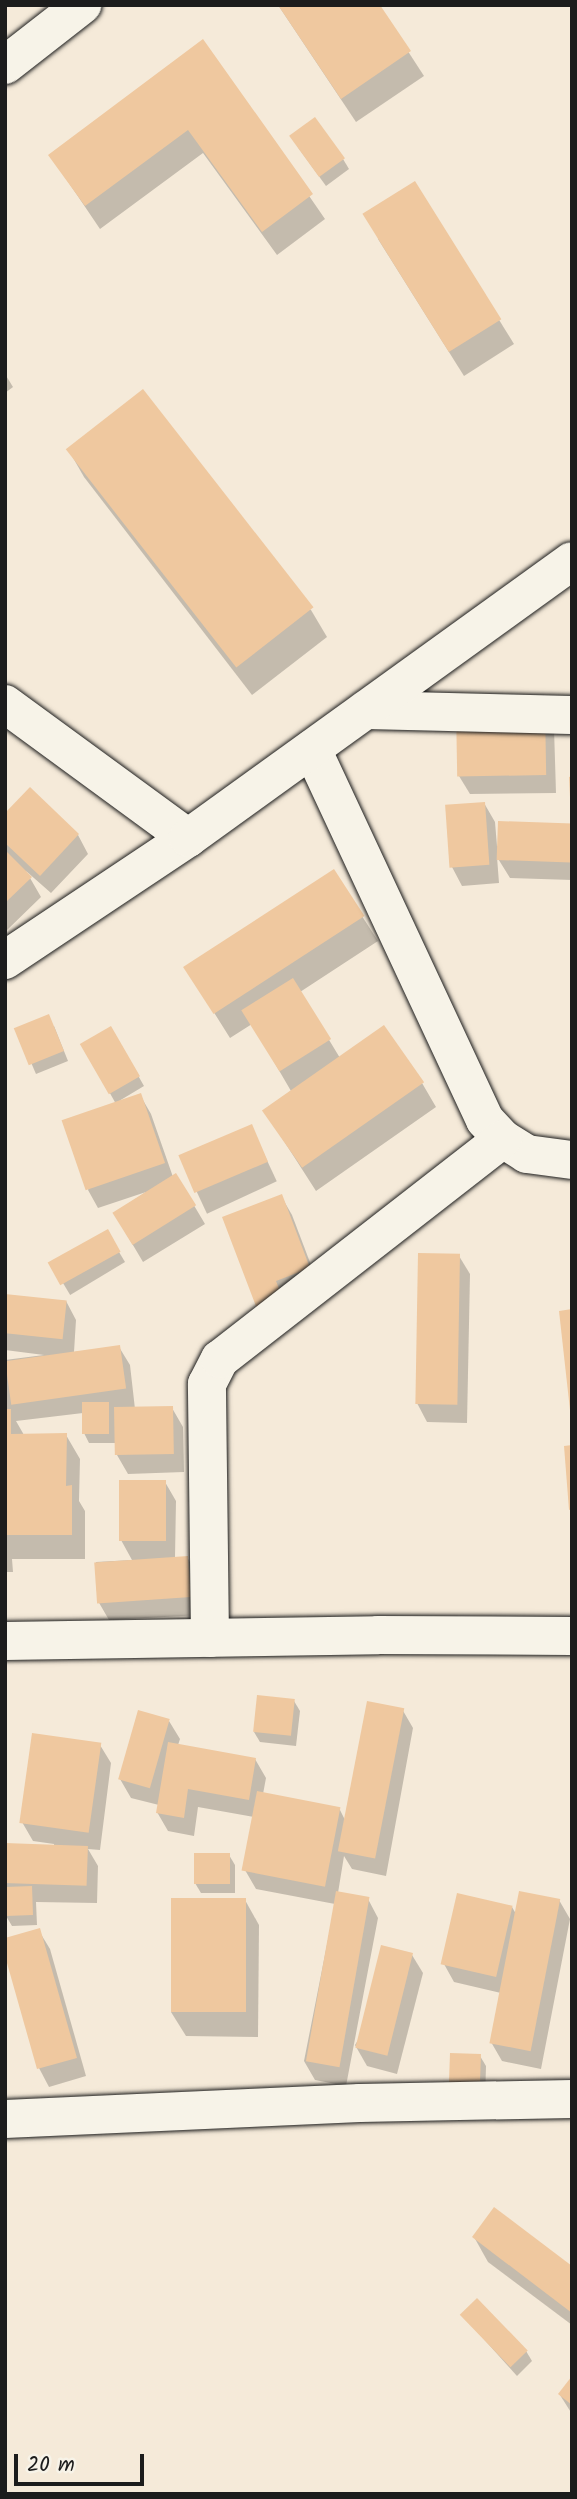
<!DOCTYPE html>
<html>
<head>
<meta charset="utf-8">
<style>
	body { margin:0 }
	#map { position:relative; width:577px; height:2499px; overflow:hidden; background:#f5ead9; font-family:Kalam,sans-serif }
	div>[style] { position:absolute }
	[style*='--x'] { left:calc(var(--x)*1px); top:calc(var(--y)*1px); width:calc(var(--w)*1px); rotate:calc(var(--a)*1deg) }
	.shadow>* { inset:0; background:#0003; transform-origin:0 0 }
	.building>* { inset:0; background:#efc89f; transform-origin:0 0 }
	.roads { filter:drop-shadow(0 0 2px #1c1c1c) drop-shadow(0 0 2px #1c1c1c) }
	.street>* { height:38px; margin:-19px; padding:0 19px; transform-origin:19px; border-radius:19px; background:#f7f3e8 }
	span { translate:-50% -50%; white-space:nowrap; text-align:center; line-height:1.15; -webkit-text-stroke:5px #f7f3e8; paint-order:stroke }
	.frame { position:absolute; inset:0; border:7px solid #1c1c1c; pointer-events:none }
	.scale { position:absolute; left:14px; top:2454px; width:130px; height:32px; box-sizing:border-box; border:4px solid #1c1c1c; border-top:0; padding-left:9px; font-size:21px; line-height:24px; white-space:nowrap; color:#1c1c1c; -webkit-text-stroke:5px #f7f3e8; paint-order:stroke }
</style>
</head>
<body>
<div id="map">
	<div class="shadow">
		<i style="clip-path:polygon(278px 5px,378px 5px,424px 76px,356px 122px)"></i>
		<i style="clip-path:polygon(203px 42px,325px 219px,277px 255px,203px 153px,100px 229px,50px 155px)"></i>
		<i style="clip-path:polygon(297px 146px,343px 159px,349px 169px,326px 186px)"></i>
		<i style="clip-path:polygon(414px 183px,514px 344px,464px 376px,378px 239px)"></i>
		<i style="clip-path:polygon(5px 374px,13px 387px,5px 393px)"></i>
		<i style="clip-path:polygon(68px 449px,311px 610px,327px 637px,252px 695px,84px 477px)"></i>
		<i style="clip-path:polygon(554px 728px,556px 793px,470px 794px,459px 776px)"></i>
		<i style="clip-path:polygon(484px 803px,495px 822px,497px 846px,572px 825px,572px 880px,510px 878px,497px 857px,499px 883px,462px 886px,452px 867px)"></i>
		<i style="clip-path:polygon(5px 815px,78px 835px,88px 854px,51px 893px,26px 871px,41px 897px,5px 932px)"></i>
		<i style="clip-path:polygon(333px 871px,378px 941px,300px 992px,340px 1058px,422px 1083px,436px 1107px,316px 1191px,264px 1110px,291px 1091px,252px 1024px,230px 1038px,186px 968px)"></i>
		<i style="clip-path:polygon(54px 1026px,68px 1061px,36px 1074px,17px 1030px)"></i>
		<i style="clip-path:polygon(111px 1028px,144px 1086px,119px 1101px,140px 1095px,151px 1114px,173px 1177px,176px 1175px,205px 1224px,143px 1262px,114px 1213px,146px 1192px,98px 1208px,88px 1190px,116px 1104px,83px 1045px)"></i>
		<i style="left:251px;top:1126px;width:61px;height:77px;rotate:65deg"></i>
		<i style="clip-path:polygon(281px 1196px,292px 1215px,319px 1286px,259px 1308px)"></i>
		<i style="left:107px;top:1232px;width:35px;height:64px;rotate:59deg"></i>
		<i style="clip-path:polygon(459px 1256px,470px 1274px,467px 1423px,427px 1422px,417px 1403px)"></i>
		<i style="clip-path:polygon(5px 1296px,66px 1301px,76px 1320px,74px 1352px,119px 1347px,130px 1365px,135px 1409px,172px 1408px,183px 1427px,184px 1472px,128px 1474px,117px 1455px,117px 1443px,89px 1443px,84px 1433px,83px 1413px,16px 1421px,24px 1435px,66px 1435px,80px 1459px,79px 1501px,85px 1511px,85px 1559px,12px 1559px,13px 1572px,5px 1572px,5px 1360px,44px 1355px,5px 1350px)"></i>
		<i style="clip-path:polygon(165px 1482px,176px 1501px,175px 1558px,187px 1557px,198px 1576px,201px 1615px,109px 1620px,98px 1601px,96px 1562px,132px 1560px,121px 1540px)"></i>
		<i style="clip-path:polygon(294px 1701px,300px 1711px,296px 1746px,260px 1742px,254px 1732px)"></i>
		<i style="clip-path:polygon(402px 1709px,413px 1728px,386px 1876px,352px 1869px,344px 1856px,338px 1893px,368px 1899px,378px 1918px,346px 2086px,315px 2080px,304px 2061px,335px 1904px,256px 1889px,245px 1870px,254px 1817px,198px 1807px,194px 1836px,168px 1831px,157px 1812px,159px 1805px,131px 1798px,120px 1779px,169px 1721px,180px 1739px,178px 1745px,255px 1759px,266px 1778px,263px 1794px,339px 1808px,346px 1822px)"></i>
		<i style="clip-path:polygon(100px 1745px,111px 1763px,100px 1850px,88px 1849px,98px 1866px,97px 1903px,36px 1902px,37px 1925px,12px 1926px,6px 1916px,5px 1845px,54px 1846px,54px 1844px,33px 1841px,22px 1822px)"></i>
		<i style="clip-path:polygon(229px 1855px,235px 1865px,235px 1893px,201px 1893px,195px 1883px)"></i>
		<i style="clip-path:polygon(245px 1900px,259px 1925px,258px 2037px,186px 2036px,171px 2012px)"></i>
		<i style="clip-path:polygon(559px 1900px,570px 1919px,541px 2069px,502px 2061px,491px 2042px,501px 1993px,454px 1982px,444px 1964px,512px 1907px,516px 1914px)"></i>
		<i style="clip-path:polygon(39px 1931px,50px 1949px,86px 2076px,49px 2087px,39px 2068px)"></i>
		<i style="clip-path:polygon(412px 1955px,423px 1973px,397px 2074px,367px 2066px,355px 2045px)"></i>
		<i style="clip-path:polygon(480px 2056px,486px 2066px,485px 2101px,456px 2100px)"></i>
		<i style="clip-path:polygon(474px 2237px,572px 2268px,572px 2325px,488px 2262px)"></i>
		<i style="clip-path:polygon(463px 2316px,526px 2351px,532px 2361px,517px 2376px)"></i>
		<i style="clip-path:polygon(572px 2379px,572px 2414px,560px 2395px)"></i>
	</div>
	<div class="building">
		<i style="clip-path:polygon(278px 5px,380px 5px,411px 51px,341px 99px)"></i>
		<i style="clip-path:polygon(203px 39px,313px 194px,262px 232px,188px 130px,85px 206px,48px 155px)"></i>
		<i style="left:315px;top:117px;width:51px;height:32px;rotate:54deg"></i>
		<i style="left:415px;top:181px;width:163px;height:62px;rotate:58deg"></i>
		<i style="left:143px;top:389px;width:277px;height:98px;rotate:52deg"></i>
		<i style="left:545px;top:707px;width:68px;height:89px;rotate:89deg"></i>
		<i style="clip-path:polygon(572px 776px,572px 797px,570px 797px,569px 777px)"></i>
		<i style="clip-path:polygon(30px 787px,79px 834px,40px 876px,5px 843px,5px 813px)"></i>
		<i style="left:485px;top:802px;width:63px;height:40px;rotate:86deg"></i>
		<i style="left:498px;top:821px;width:74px;height:39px;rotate:2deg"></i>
		<i style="clip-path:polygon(5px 850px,32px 877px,5px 903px)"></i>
		<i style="left:334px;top:869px;width:56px;height:180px;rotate:57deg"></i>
		<i style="left:293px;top:978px;width:72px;height:61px;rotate:58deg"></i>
		<i style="left:49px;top:1014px;width:40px;height:38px;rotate:68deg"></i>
		<i style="left:384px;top:1025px;width:70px;height:149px;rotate:55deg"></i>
		<i style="left:111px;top:1026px;width:58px;height:36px;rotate:60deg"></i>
		<i style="left:141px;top:1093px;width:74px;height:84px;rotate:71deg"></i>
		<i style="left:252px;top:1124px;width:41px;height:80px;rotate:67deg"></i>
		<i style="left:176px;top:1173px;width:38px;height:75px;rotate:58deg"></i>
		<i style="clip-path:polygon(282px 1194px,310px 1268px,276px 1281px,283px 1299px,257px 1309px,222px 1217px)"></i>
		<i style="left:108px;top:1229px;width:26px;height:69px;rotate:61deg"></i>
		<i style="left:418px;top:1253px;width:42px;height:151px;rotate:1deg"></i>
		<i style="left:5px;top:1294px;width:62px;height:39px;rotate:6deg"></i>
		<i style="clip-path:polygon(572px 1309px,572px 1410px,570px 1410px,559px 1311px)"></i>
		<i style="left:120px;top:1345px;width:44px;height:116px;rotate:82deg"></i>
		<i style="left:82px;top:1402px;width:27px;height:32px"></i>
		<i style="left:173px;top:1406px;width:48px;height:59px;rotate:89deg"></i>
		<i style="clip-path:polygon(5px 1409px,11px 1409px,11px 1434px,67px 1433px,66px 1486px,72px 1485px,72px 1535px,5px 1535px)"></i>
		<i style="clip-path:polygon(572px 1445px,572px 1509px,569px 1510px,564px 1446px)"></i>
		<i style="left:119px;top:1480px;width:47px;height:61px"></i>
		<i style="left:188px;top:1556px;width:41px;height:94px;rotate:86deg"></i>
		<i style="left:257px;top:1695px;width:38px;height:37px;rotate:6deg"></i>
		<i style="left:367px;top:1701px;width:38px;height:153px;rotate:11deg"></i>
		<i style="left:138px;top:1710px;width:33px;height:72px;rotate:16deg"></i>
		<i style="left:32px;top:1733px;width:70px;height:91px;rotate:8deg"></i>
		<i style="clip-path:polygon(168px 1742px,256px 1758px,249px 1800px,188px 1789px,184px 1818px,156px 1813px)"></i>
		<i style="left:257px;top:1791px;width:85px;height:81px;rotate:11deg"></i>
		<i style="left:5px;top:1843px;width:83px;height:40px;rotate:2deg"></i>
		<i style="left:194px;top:1853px;width:36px;height:31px"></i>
		<i style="left:32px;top:1886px;width:29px;height:27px;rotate:88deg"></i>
		<i style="left:336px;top:1891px;width:34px;height:173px;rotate:10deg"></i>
		<i style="left:519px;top:1891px;width:42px;height:155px;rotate:11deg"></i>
		<i style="left:457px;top:1893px;width:57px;height:73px;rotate:13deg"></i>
		<i style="left:171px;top:1898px;width:75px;height:114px"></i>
		<i style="clip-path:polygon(40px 1928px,77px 2058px,37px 2069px,5px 1956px,5px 1938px)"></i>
		<i style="left:381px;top:1945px;width:33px;height:106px;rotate:14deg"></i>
		<i style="left:450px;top:2053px;width:31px;height:38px;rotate:2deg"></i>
		<i style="clip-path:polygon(494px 2207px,572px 2266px,572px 2313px,472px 2237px)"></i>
		<i style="left:477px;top:2298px;width:73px;height:24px;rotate:46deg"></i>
		<i style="clip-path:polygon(572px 2376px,572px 2405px,558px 2394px)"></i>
	</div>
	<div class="roads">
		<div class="street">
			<i style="--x:5;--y:65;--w:98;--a:-37.9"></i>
			<i style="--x:5;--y:704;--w:227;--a:36.2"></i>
			<i style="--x:366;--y:710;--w:206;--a:1.4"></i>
			<i style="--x:312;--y:749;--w:409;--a:65"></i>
			<i style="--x:485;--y:1120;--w:26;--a:47"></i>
			<i style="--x:503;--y:1139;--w:28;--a:32"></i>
			<i style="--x:527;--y:1154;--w:45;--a:7.6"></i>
			<i style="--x:5;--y:960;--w:220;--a:-33.7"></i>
			<i style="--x:188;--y:838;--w:473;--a:-35.8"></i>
			<i style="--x:210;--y:1638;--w:254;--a:-90.7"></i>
			<i style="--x:207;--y:1384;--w:28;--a:-63"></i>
			<i style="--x:220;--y:1359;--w:358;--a:-37.9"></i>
			<i style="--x:5;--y:1641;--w:373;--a:-0.9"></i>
			<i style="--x:378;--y:1635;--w:194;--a:0.3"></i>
			<i style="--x:5;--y:2119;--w:355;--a:-2.6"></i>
			<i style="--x:360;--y:2103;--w:212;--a:-1.1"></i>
		</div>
	</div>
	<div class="frame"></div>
	<div class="scale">20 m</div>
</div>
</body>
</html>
